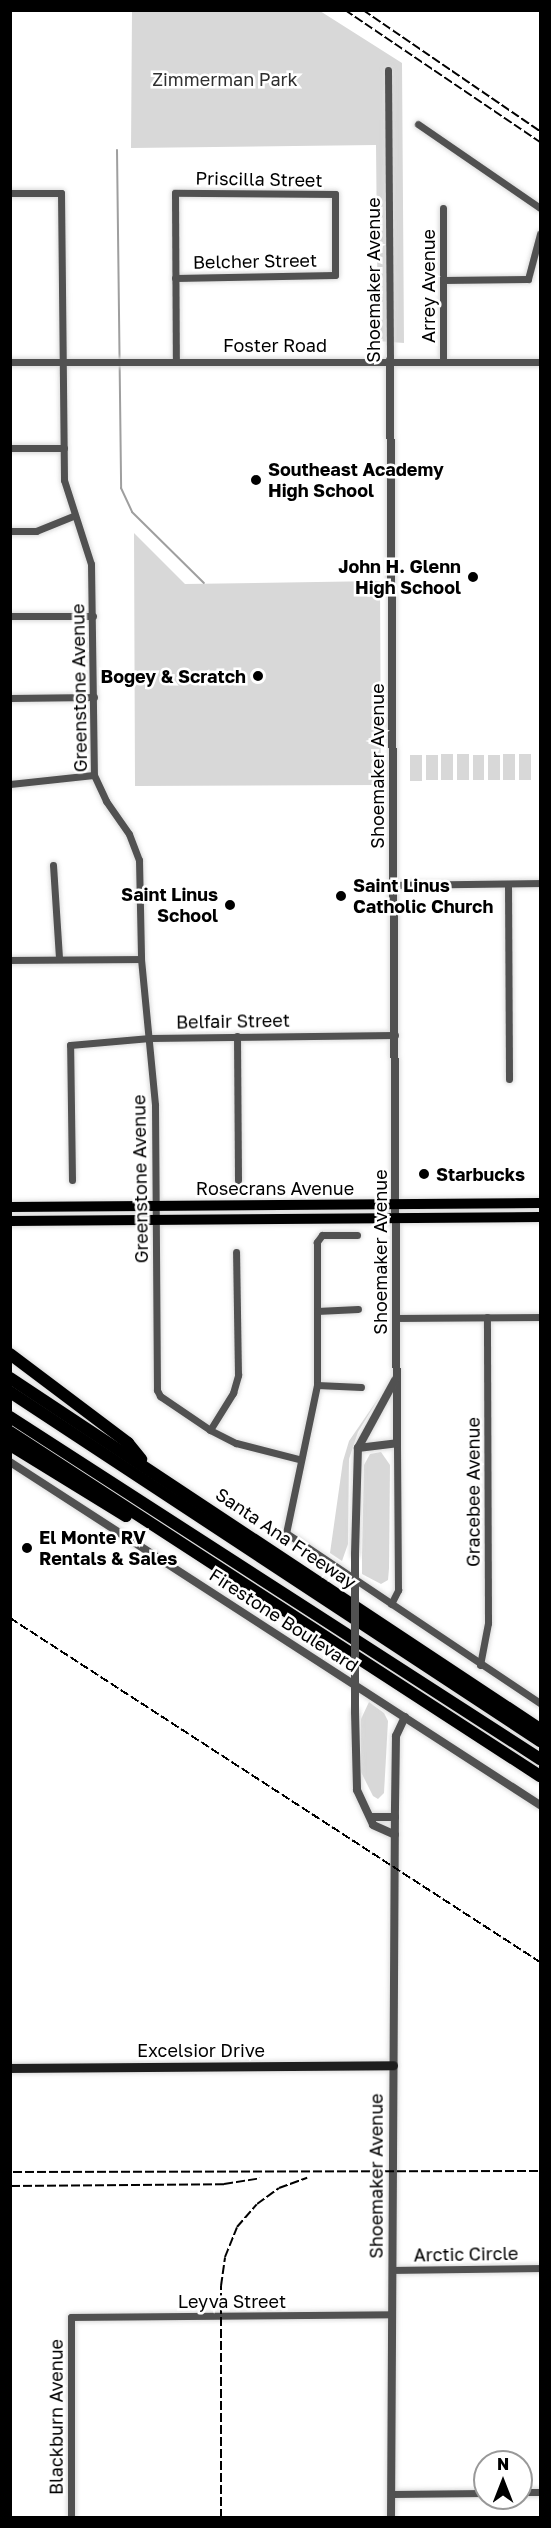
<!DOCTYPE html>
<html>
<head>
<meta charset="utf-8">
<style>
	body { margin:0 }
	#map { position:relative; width:551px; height:2528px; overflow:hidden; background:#fff; font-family:"Golos Text",sans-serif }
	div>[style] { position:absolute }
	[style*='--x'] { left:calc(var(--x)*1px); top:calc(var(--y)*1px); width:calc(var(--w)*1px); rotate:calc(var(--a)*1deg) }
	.green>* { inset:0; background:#d8d8d8; transform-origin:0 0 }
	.stream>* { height:2px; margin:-1px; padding:0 1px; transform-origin:1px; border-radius:1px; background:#9f9f9f }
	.roads { filter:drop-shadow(0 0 2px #dbdbdb) drop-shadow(0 0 2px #dbdbdb) }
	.minor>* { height:7px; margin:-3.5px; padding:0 3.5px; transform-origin:3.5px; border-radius:3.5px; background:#515151 }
	.tertiary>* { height:8px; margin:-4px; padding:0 4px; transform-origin:4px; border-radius:4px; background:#515151 }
	.secondary>* { height:9px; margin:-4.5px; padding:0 4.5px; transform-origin:4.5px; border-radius:4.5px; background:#1e1e1e }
	.primary>* { height:10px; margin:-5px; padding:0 5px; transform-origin:5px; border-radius:5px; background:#000 }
	.motorway>* { height:12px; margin:-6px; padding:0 6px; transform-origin:6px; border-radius:6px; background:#000 }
	.rail>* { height:2px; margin-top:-1px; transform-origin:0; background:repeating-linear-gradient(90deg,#000 0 9px,transparent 0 12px) }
	.tertiary-bridge>* { height:8px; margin:-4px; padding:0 4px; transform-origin:4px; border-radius:4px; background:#515151 }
	.dots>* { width:16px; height:16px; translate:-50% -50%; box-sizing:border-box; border:3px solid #fff; border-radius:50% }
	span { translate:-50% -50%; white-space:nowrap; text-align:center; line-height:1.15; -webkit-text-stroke:5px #fff; paint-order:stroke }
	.park-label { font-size:18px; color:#2f2f2f }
	.street-label { font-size:18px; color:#000 }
	.poi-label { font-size:18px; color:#000; font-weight:700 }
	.left { translate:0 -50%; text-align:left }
	.right { translate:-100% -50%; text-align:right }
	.frame { position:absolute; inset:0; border:12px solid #000; pointer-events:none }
	.north { position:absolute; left:473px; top:2450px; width:60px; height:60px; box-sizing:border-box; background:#fff; border:2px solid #999; border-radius:50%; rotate:0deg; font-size:16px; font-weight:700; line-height:24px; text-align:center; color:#000 }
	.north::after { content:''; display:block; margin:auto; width:21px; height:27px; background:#000; clip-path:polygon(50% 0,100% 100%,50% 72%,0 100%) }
</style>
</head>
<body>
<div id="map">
	<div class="green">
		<i style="clip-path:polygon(132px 11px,320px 11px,402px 63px,404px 343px,378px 341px,376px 145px,131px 148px)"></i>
		<i style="clip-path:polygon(134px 533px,185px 584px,380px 581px,381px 785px,135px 786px)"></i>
		<i style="left:441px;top:754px;width:12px;height:26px"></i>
		<i style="left:457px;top:754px;width:12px;height:26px"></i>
		<i style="left:503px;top:754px;width:12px;height:26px"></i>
		<i style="left:519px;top:754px;width:12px;height:26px"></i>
		<i style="left:410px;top:755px;width:12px;height:26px"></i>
		<i style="left:426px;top:755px;width:12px;height:25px"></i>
		<i style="left:473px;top:755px;width:11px;height:25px"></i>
		<i style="left:488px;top:755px;width:12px;height:25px"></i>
		<i style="clip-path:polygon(380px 1396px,358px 1432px,349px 1459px,348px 1544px,342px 1561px,330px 1553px,343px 1461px,349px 1441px)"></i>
		<i style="clip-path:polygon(381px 1452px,390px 1465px,389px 1568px,388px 1580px,381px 1584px,362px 1574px,362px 1556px,364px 1465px,370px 1454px)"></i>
		<i style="clip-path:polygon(369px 1702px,384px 1713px,388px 1721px,384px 1793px,378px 1799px,373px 1796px,361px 1772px,361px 1719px)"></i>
	</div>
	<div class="stream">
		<i style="--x:117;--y:150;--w:338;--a:89.3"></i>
		<i style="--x:121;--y:488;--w:26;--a:65"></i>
		<i style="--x:132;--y:512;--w:101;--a:44.6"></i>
	</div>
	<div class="roads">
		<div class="minor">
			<i style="--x:388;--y:70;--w:290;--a:89.6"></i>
			<i style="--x:418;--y:124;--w:148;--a:34.5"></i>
			<i style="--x:10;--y:193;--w:51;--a:0"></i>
			<i style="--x:61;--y:193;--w:287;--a:89.4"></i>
			<i style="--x:64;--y:480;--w:88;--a:72.2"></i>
			<i style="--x:91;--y:564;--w:211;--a:89.2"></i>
			<i style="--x:94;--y:775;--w:29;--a:65"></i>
			<i style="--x:106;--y:801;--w:40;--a:55.1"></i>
			<i style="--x:129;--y:834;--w:28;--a:69"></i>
			<i style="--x:139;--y:860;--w:99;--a:88.8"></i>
			<i style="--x:141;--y:959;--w:147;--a:84.5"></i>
			<i style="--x:155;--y:1105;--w:285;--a:89.6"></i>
			<i style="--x:157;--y:1390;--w:7;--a:63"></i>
			<i style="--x:160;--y:1396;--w:60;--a:34.2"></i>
			<i style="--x:210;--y:1430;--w:29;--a:27"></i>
			<i style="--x:236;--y:1443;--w:65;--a:14.3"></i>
			<i style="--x:443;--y:208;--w:154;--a:90"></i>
			<i style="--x:175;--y:278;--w:160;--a:-1.1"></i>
			<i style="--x:335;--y:275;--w:81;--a:-90"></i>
			<i style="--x:335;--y:194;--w:160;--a:-179.6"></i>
			<i style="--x:175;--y:193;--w:168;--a:89.7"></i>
			<i style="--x:443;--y:280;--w:85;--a:-0.7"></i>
			<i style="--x:528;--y:279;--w:47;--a:-75.1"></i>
			<i style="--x:10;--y:362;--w:530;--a:0"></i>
			<i style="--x:10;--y:448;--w:54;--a:0"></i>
			<i style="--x:10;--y:531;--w:26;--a:0"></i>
			<i style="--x:36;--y:531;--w:40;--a:-22"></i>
			<i style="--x:10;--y:616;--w:83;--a:0"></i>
			<i style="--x:10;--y:698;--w:84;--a:-0.7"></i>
			<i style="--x:10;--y:784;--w:84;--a:-6.1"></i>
			<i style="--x:53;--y:865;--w:94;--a:86.3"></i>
			<i style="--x:508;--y:884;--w:195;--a:89.7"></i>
			<i style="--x:394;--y:885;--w:146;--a:-0.8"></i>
			<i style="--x:10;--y:960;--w:131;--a:-0.4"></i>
			<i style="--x:237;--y:1036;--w:144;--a:89.6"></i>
			<i style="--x:72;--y:1180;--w:135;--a:-90.8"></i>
			<i style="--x:70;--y:1045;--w:80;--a:-5"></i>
			<i style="--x:150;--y:1038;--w:245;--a:-0.7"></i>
			<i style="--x:357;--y:1235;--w:35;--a:180"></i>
			<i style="--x:322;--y:1235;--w:9;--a:126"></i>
			<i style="--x:317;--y:1242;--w:143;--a:90"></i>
			<i style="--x:317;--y:1385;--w:151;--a:101.8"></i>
			<i style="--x:286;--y:1533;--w:306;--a:33.8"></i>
			<i style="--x:317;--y:1311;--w:41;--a:-2.8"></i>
			<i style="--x:397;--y:1318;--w:143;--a:-0.4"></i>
			<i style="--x:317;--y:1385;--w:44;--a:2.6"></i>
			<i style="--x:210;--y:1430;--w:44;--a:-58.1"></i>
			<i style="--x:233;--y:1393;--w:19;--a:-74"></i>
			<i style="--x:238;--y:1375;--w:123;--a:-90.9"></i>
			<i style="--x:391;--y:1604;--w:16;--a:-63"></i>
			<i style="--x:398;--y:1590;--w:147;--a:-90.4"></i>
			<i style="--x:480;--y:1665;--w:43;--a:-79.2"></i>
			<i style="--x:488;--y:1623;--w:306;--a:-90.2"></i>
			<i style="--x:392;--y:2270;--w:148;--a:-0.8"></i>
			<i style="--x:521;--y:2492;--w:19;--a:0"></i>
			<i style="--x:392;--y:2494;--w:93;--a:-0.6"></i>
			<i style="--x:71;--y:2518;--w:201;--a:-90"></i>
			<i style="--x:71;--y:2317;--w:321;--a:-0.5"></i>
		</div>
		<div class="tertiary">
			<i style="--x:358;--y:1448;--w:39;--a:-7"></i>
			<i style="--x:397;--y:1443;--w:1083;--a:-90.37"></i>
			<i style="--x:10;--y:1462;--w:631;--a:32.91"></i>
			<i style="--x:355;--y:1554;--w:106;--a:-88.4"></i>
			<i style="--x:358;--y:1448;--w:77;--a:-61.4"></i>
			<i style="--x:355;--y:1712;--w:78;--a:88.5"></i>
			<i style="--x:357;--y:1790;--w:38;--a:65"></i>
			<i style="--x:373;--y:1825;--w:24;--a:24"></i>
			<i style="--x:372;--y:1817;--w:23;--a:0"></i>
			<i style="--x:391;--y:2518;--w:711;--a:-89.68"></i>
			<i style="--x:395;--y:1807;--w:71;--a:-89.2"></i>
			<i style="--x:396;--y:1736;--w:21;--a:-65"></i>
		</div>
		<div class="secondary">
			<i style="--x:10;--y:2068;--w:383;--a:-0.4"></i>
		</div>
		<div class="primary">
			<i style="--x:10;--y:1207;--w:530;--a:-0.43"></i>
			<i style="--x:10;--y:1221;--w:530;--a:-0.43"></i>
		</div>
		<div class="motorway">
			<i style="--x:10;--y:1354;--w:148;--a:37"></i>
			<i style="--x:128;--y:1443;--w:21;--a:51"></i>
			<i style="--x:10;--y:1378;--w:636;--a:33.52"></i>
			<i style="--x:10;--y:1392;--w:635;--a:33.36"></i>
			<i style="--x:10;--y:1417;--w:631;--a:32.83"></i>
			<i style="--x:10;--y:1432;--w:632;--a:32.99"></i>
			<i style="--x:10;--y:1445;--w:136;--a:31.5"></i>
		</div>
	</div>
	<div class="rail">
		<i style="--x:345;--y:10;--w:235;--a:34.1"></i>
		<i style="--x:363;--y:10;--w:214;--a:34.4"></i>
		<i style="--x:10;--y:1618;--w:632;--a:32.99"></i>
		<i style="--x:13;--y:2172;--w:527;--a:-0.11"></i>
		<i style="--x:11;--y:2186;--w:213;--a:-0.5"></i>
		<i style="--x:224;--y:2184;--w:36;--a:-9"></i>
		<i style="--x:221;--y:2518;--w:232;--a:-90"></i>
		<i style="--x:221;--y:2286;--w:29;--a:-82"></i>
		<i style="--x:225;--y:2257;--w:32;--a:-68"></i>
		<i style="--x:237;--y:2227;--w:30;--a:-49"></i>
		<i style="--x:257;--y:2204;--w:27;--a:-36"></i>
		<i style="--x:279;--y:2188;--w:30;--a:-20"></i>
	</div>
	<div class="tertiary-bridge">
		<i style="--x:355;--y:1712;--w:158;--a:-90"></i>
	</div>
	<div class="dots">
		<i style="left:256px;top:480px;background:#000"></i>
		<i style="left:473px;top:577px;background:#000"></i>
		<i style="left:258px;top:676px;background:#000"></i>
		<i style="left:341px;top:896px;background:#000"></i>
		<i style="left:230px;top:905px;background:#000"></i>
		<i style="left:424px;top:1174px;background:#000"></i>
		<i style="left:27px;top:1548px;background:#000"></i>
	</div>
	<div class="park-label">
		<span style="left:225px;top:79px">Zimmerman Park</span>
	</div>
	<div class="street-label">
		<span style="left:259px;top:179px;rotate:1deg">Priscilla Street</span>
		<span style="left:255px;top:261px;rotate:-1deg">Belcher Street</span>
		<span style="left:373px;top:280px;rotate:-90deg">Shoemaker Avenue</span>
		<span style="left:428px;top:286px;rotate:-90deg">Arrey Avenue</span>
		<span style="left:275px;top:345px">Foster Road</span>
		<span style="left:79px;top:688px;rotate:-91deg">Greenstone Avenue</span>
		<span style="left:377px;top:766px;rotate:-90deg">Shoemaker Avenue</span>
		<span style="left:233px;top:1021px;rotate:-1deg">Belfair Street</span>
		<span style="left:140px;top:1179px;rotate:-91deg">Greenstone Avenue</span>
		<span style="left:275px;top:1188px">Rosecrans Avenue</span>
		<span style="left:380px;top:1252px;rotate:-90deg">Shoemaker Avenue</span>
		<span style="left:473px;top:1492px;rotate:-90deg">Gracebee Avenue</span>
		<span style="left:286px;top:1538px;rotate:34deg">Santa Ana Freeway</span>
		<span style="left:284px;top:1620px;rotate:33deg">Firestone Boulevard</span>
		<span style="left:201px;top:2050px">Excelsior Drive</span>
		<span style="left:376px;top:2176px;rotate:-90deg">Shoemaker Avenue</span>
		<span style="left:466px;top:2254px;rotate:-1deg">Arctic Circle</span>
		<span style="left:232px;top:2301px">Leyva Street</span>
		<span style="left:56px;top:2417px;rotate:-90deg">Blackburn Avenue</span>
	</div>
	<div class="poi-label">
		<span class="left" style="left:268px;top:480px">Southeast Academy<br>High School</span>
		<span class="right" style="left:461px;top:577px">John H. Glenn<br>High School</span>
		<span class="right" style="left:246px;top:676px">Bogey &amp; Scratch</span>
		<span class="left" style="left:353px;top:896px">Saint Linus<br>Catholic Church</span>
		<span class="right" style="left:218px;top:905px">Saint Linus<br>School</span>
		<span class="left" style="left:436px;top:1174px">Starbucks</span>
		<span class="left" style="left:39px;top:1548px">El Monte RV<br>Rentals &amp; Sales</span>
	</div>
	<div class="frame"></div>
	<div class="north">N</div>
</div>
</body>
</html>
